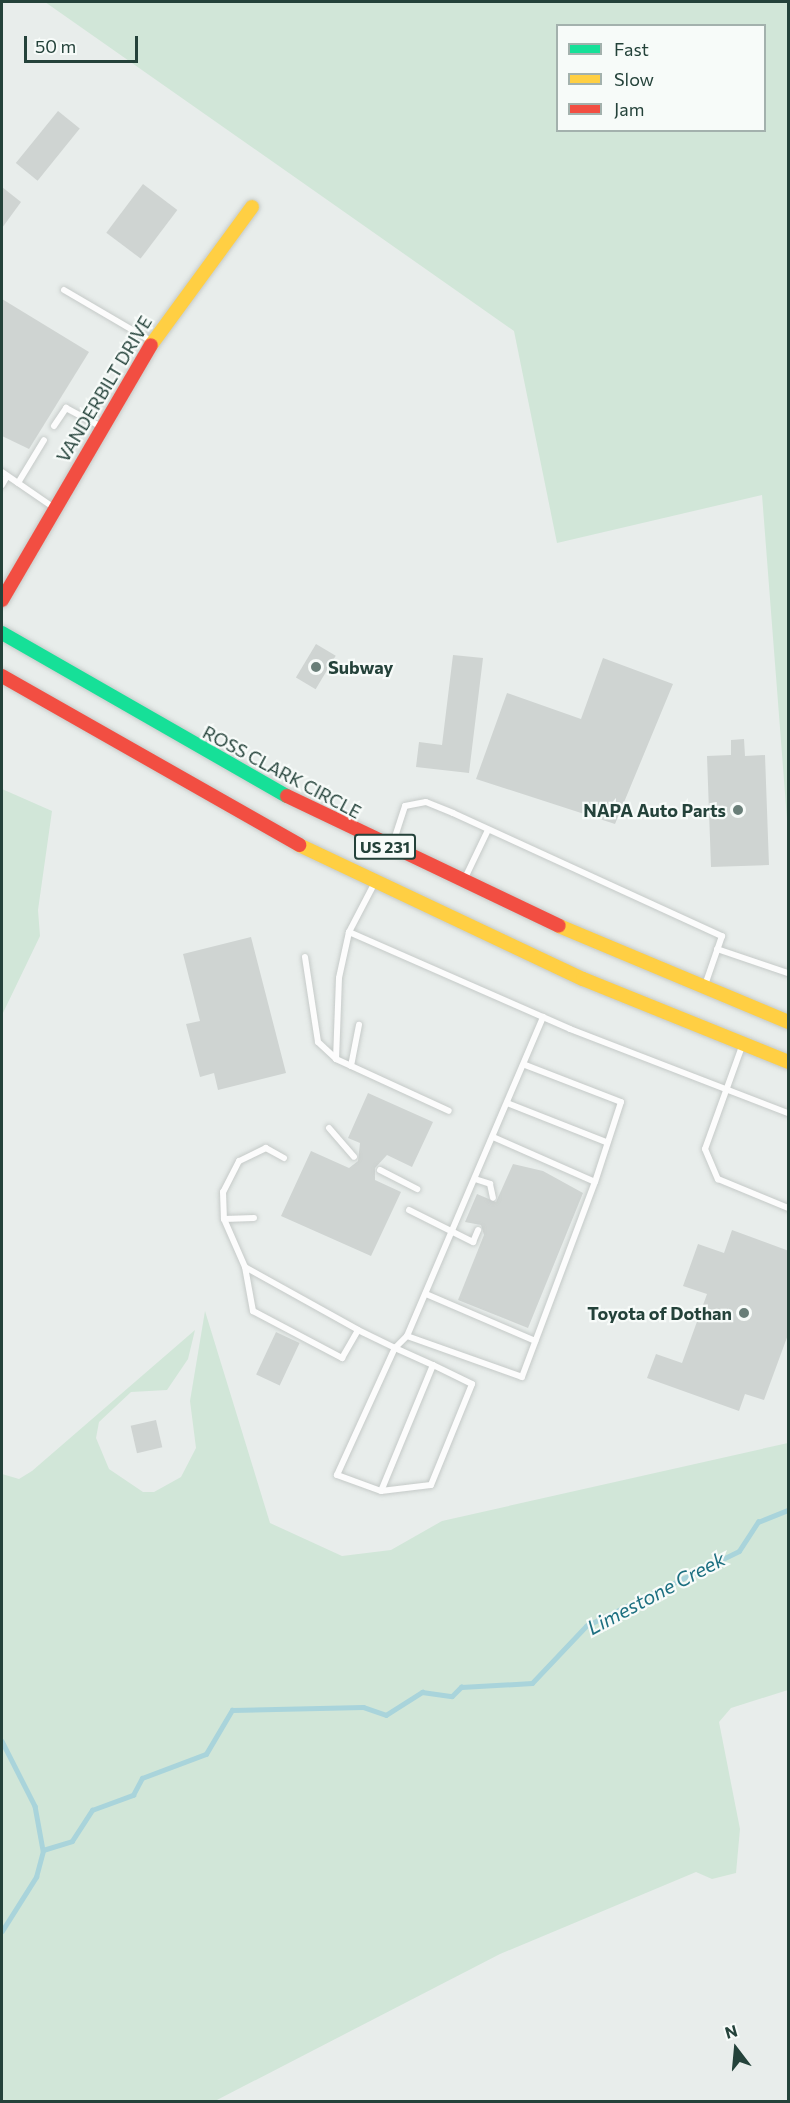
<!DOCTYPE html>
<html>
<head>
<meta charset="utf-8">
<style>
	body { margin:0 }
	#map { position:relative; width:790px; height:2103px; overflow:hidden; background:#e8edeb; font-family:Commissioner,sans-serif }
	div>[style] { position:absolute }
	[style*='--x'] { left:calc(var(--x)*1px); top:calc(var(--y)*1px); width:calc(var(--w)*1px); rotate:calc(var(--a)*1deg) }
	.green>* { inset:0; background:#d1e6d8 }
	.stream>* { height:4.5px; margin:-2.25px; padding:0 2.25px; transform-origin:2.25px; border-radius:2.25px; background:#a9d4db }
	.building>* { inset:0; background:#cfd4d2; transform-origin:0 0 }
	.roads { filter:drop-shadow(0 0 2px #c5cac8) drop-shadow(0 0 2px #c5cac8) }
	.lane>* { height:6px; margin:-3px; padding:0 3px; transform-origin:3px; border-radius:3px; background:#fcfcfc }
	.fast>* { height:14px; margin:-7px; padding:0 7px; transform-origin:7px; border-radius:7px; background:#16e098 }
	.slow>* { height:14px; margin:-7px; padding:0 7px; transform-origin:7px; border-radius:7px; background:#ffcf43 }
	.jam>* { height:14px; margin:-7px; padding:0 7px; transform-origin:7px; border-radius:7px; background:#f24e42 }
	.dots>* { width:16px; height:16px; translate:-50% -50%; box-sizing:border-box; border:3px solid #f7fbf9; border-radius:50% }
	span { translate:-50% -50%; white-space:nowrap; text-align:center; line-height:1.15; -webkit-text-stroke:4.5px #f7fbf9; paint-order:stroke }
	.shield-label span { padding:2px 4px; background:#f7fbf9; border:2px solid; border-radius:4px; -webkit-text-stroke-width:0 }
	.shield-label { font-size:16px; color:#24423a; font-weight:700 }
	.street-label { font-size:18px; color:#24423a }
	.poi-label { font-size:18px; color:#24423a; font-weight:700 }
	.left { translate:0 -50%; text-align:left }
	.right { translate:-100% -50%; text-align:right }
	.water-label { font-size:20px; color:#1c6f80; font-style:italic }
	.frame { position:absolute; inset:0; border:3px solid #24423a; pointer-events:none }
	.legend { position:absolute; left:556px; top:24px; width:210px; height:108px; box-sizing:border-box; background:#f7fbf9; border:2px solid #a3b1ad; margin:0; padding:8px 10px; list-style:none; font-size:18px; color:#24423a }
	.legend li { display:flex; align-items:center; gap:12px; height:30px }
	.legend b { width:30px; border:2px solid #a3b1ad }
	.north { position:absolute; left:706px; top:2019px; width:60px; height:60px; -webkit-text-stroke:4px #f7fbf9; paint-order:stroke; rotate:344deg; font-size:16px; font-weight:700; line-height:24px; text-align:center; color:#24423a }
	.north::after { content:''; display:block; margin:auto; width:21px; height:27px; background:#24423a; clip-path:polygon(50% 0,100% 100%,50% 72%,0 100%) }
	.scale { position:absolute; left:24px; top:36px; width:114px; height:27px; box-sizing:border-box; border:3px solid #24423a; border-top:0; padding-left:8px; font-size:18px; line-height:21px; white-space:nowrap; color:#24423a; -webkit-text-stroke:4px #f7fbf9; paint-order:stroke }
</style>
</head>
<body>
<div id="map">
	<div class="green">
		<i style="clip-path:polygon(evenodd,45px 2px,788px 2px,788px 832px,762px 495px,557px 543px,514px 331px,45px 2px,558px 26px,764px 26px,764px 130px,558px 130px,558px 26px)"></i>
		<i style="clip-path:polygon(2px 789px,52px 811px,38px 910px,40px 936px,2px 1015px)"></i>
		<i style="clip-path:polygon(205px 1311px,270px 1523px,342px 1556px,391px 1550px,442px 1521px,788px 1443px,788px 1690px,731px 1708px,719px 1722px,740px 1829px,736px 1873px,712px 1879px,696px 1872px,500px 1954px,215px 2101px,2px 2101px,2px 1474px,19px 1479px,32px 1471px,195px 1330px,188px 1359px,167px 1390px,131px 1392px,99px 1422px,96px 1438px,109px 1469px,143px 1492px,154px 1492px,181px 1477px,196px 1448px,190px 1401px)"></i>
	</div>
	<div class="stream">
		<i style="--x:2;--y:1741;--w:73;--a:63.1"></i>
		<i style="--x:35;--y:1806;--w:45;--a:79.7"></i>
		<i style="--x:2;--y:1931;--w:64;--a:-57.8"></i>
		<i style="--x:36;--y:1877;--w:28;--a:-75"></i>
		<i style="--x:43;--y:1850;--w:30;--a:-17"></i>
		<i style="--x:72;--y:1841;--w:37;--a:-57"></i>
		<i style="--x:92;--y:1810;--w:44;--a:-20.1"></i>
		<i style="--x:133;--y:1795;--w:19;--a:-62"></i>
		<i style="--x:142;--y:1778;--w:68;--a:-20.6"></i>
		<i style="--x:206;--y:1754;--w:51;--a:-59.4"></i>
		<i style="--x:232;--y:1710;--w:131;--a:-1.3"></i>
		<i style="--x:363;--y:1707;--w:24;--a:19"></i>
		<i style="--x:386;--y:1715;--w:43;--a:-32.6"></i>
		<i style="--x:422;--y:1692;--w:30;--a:8"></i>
		<i style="--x:452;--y:1696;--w:13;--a:-45"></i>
		<i style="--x:461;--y:1687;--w:71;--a:-3.2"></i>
		<i style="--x:532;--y:1683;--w:79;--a:-46.5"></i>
		<i style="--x:586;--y:1626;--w:170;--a:-26.1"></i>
		<i style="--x:739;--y:1551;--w:35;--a:-57"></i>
		<i style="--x:758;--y:1522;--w:32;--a:-22"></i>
	</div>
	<div class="building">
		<i style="left:58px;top:111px;width:28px;height:67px;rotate:39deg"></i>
		<i style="left:143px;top:184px;width:43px;height:61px;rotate:37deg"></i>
		<i style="clip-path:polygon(2px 187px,21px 202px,2px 228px)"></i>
		<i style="clip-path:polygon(2px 299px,89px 352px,29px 449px,2px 436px)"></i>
		<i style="left:316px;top:644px;width:23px;height:39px;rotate:31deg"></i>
		<i style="clip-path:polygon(453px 655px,483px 658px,469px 773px,416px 767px,419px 742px,442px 745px)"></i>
		<i style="clip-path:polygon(603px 658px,673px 684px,615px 824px,476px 779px,507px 693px,581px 719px)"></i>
		<i style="clip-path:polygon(744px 739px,745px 756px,765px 755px,769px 865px,711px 867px,707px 756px,731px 755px,731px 740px)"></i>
		<i style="clip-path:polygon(251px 937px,286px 1073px,218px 1090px,214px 1073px,200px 1077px,186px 1024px,200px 1021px,183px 954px)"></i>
		<i style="clip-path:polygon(368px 1093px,433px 1122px,412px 1167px,387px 1155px,375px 1168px,375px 1180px,401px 1192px,371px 1256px,281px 1216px,311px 1151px,349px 1168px,358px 1161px,360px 1143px,348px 1138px)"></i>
		<i style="clip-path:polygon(513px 1164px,543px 1171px,583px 1193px,528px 1328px,458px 1300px,484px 1235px,481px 1225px,465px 1222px,477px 1194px,496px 1202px)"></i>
		<i style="clip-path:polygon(732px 1230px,789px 1251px,789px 1332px,764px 1400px,745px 1394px,739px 1411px,647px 1378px,656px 1354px,682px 1363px,707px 1294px,683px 1286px,698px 1244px,724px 1253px)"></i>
		<i style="left:276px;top:1332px;width:26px;height:47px;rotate:25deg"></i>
		<i style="left:156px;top:1420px;width:28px;height:26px;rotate:77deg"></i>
	</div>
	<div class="roads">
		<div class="lane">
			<i style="--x:64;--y:290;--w:103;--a:30.3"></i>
			<i style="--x:54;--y:426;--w:22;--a:-56"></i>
			<i style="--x:66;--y:408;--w:40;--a:28"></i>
			<i style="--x:2;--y:472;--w:62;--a:34.5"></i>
			<i style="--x:18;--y:483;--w:50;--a:-58.8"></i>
			<i style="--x:2;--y:485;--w:10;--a:-61"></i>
			<i style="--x:392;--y:846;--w:42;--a:-72"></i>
			<i style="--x:405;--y:806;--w:21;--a:-11"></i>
			<i style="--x:426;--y:802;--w:29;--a:22"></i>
			<i style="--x:453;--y:813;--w:296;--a:24.6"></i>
			<i style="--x:722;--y:936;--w:52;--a:109.1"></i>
			<i style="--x:465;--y:878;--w:51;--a:-64.4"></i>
			<i style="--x:372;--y:888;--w:50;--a:117.6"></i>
			<i style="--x:349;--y:932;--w:47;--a:102.3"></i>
			<i style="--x:339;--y:978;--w:81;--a:92.1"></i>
			<i style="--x:336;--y:1059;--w:124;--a:24.7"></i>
			<i style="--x:349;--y:932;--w:241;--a:23.7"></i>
			<i style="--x:570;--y:1029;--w:234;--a:21.1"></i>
			<i style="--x:717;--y:949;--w:75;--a:18.7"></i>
			<i style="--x:305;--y:957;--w:86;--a:81.3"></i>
			<i style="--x:318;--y:1042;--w:25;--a:43"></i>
			<i style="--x:741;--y:1049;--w:106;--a:109.8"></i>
			<i style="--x:705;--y:1149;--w:33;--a:67"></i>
			<i style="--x:718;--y:1179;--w:76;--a:22.5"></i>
			<i style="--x:351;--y:1066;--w:42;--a:-79"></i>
			<i style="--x:507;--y:1103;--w:106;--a:21.5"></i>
			<i style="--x:329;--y:1128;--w:38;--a:49"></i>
			<i style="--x:493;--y:1137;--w:111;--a:23.8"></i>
			<i style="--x:595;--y:1182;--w:84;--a:-72"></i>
			<i style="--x:621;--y:1102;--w:103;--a:-158.9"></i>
			<i style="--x:284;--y:1158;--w:21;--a:-151"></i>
			<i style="--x:266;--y:1148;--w:30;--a:154"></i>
			<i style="--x:239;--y:1161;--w:35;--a:117"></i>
			<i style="--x:223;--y:1192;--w:27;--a:88"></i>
			<i style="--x:224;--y:1219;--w:52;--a:66.4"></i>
			<i style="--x:245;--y:1267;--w:129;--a:29.1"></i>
			<i style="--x:358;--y:1330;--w:41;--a:25.9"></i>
			<i style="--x:395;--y:1348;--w:42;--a:24.1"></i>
			<i style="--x:433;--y:1365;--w:136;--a:112.4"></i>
			<i style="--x:381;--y:1491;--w:47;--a:-160"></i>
			<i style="--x:337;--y:1475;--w:140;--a:-65.5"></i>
			<i style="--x:395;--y:1348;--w:17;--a:-45"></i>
			<i style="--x:407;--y:1336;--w:347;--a:-66.9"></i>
			<i style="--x:380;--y:1170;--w:42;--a:27.2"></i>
			<i style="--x:475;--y:1179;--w:16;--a:18"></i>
			<i style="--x:490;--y:1184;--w:14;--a:78"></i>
			<i style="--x:409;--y:1210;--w:72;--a:26.6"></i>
			<i style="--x:473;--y:1242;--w:13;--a:-67"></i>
			<i style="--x:224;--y:1219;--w:30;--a:-2"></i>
			<i style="--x:245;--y:1267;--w:45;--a:79.7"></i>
			<i style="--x:253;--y:1311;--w:101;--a:27.8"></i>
			<i style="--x:342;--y:1358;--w:32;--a:-60"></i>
			<i style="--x:426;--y:1294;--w:119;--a:23.3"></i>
			<i style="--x:407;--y:1336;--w:122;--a:19.6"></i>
			<i style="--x:522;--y:1377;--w:208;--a:-69.5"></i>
			<i style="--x:381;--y:1491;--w:50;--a:-6.8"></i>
			<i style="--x:431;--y:1485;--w:109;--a:-67.9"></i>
			<i style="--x:472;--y:1384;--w:43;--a:-154"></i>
		</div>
		<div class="fast">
			<i style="--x:2;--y:633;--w:328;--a:29.8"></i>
		</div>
		<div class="slow">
			<i style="--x:151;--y:345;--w:171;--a:-53.8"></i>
			<i style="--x:299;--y:845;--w:314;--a:25.3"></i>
			<i style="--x:583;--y:979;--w:221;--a:22"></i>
			<i style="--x:559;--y:926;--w:248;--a:22.7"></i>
		</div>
		<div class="jam">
			<i style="--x:2;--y:600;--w:295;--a:-59.7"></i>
			<i style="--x:2;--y:676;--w:342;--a:29.6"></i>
			<i style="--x:287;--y:796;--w:301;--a:25.5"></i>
		</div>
	</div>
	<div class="dots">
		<i style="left:316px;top:667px;background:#697e78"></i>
		<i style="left:738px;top:810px;background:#697e78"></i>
		<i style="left:744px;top:1313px;background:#697e78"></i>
	</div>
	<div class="shield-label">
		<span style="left:385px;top:847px">US 231</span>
	</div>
	<div class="street-label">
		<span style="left:104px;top:389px;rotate:-59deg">VANDERBILT DRIVE</span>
		<span style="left:282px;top:772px;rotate:28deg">ROSS CLARK CIRCLE</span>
	</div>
	<div class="poi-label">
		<span class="left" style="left:328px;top:667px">Subway</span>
		<span class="right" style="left:726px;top:810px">NAPA Auto Parts</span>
		<span class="right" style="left:732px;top:1313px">Toyota of Dothan</span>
	</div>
	<div class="water-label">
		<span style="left:656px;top:1593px;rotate:-28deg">Limestone Creek</span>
	</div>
	<div class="frame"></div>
	<ul class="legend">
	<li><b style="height:8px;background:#16e098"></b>Fast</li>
	<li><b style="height:8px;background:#ffcf43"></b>Slow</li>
	<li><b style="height:8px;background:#f24e42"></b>Jam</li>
	</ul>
	<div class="north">N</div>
	<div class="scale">50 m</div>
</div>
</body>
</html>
